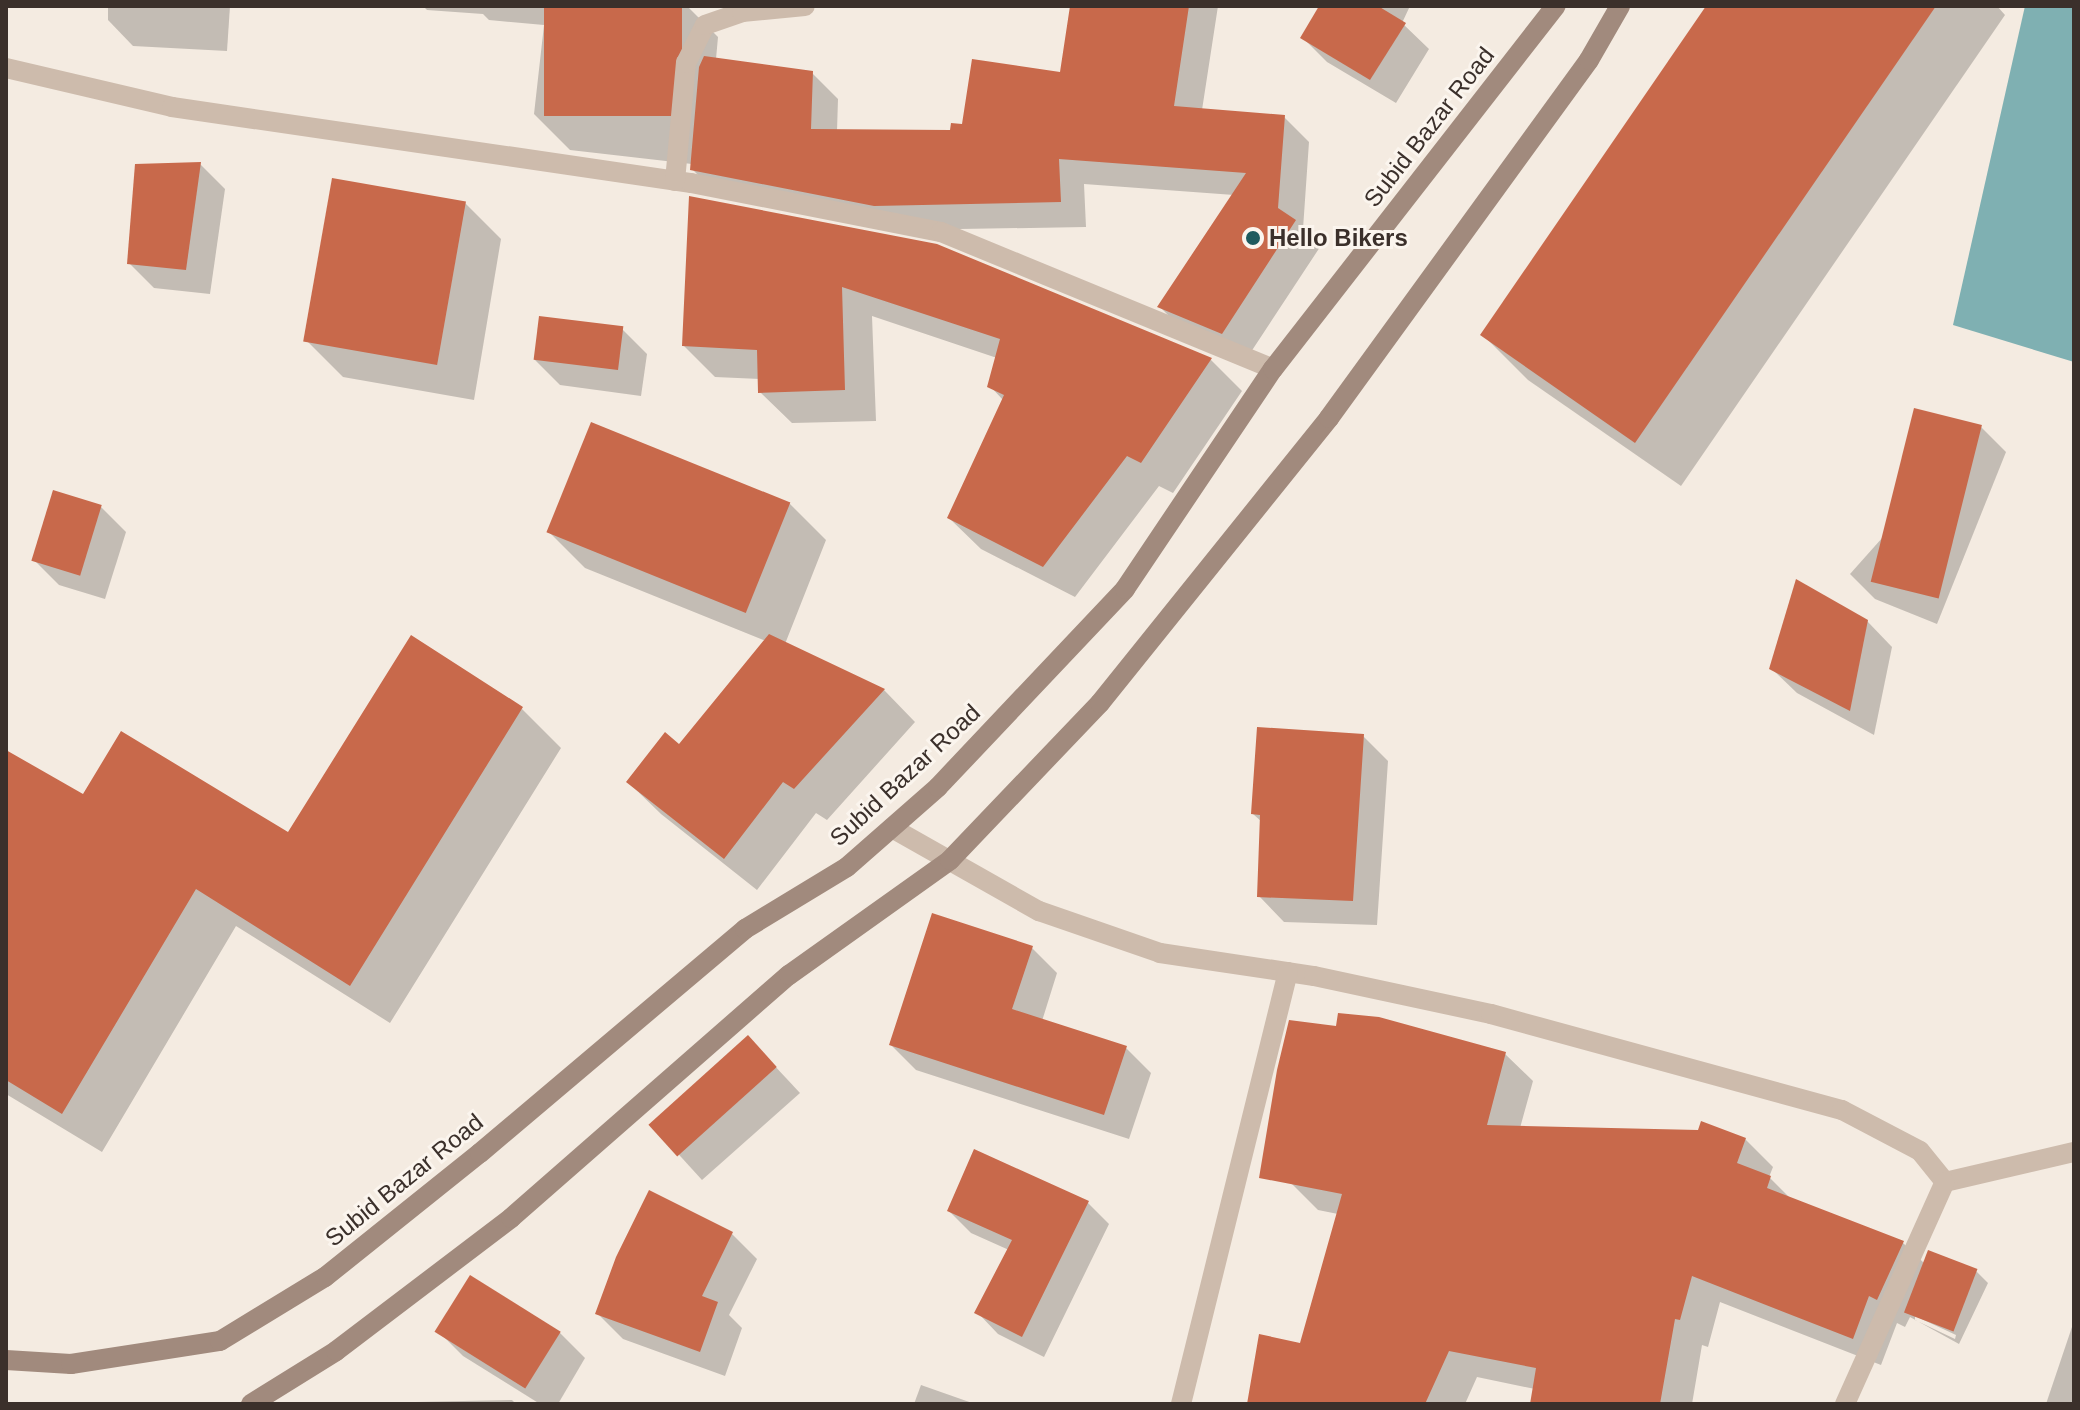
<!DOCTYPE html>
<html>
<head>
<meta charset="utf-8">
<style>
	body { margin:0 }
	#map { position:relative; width:2080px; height:1410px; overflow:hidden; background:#f4ebe1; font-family:Helvetica,sans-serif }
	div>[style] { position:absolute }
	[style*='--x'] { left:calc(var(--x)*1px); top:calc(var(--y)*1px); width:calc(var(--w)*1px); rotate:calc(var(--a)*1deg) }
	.water>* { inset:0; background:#7fb0b2 }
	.shadow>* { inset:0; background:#0003 }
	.building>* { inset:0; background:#c8694b; transform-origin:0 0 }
	.minor>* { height:20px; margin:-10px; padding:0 10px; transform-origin:10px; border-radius:10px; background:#cdbbac }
	.secondary>* { height:20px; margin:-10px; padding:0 10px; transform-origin:10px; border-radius:10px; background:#a18a7d }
	.dots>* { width:22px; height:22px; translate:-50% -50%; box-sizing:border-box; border:4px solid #fbf5ee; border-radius:50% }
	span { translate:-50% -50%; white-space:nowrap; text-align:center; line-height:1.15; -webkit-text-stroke:6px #fbf5ee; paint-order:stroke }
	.street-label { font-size:24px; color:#3b302b }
	.poi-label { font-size:24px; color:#3b302b; font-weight:700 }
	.left { translate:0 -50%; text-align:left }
	.frame { position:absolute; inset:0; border:8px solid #3b302b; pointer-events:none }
</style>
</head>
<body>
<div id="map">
	<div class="water">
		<i style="clip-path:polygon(2025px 6px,2074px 6px,2074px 362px,1953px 325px)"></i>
	</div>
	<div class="shadow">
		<i style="clip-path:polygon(108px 6px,230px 6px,227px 51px,133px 46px,108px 20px)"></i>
		<i style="clip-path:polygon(423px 6px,687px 6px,718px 37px,716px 59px,812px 73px,838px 99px,837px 131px,952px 132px,1061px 74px,1072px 6px,1218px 6px,1202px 110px,1284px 117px,1309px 142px,1303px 229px,1320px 247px,1247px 358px,1185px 332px,1160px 307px,1234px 195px,1084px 184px,1086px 227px,901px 230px,717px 194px,692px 169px,692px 164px,570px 150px,534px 114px,544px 25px,489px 20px,483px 14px,427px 10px)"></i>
		<i style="clip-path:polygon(1321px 6px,1410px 6px,1402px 23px,1429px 49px,1396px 103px,1327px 62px,1302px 37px)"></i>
		<i style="clip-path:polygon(1709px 6px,1997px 6px,2005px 15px,1681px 486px,1528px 380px,1483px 335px)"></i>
		<i style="clip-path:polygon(200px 164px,225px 189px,210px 294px,154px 288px,129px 263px)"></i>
		<i style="clip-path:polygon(465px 203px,501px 239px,474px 400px,343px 377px,307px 341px)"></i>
		<i style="clip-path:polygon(937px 246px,1211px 360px,1242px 391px,1173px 493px,1159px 486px,1075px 597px,981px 549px,949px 518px,1003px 400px,990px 386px,997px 358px,872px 316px,876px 421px,792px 423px,760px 392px,760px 379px,715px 377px,684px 346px)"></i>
		<i style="clip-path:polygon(622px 329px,647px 354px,641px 396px,560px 385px,535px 360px)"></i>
		<i style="clip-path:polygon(1981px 427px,2006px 452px,1937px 624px,1875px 599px,1850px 574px)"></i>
		<i style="clip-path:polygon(790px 504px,826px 540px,785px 644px,884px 690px,915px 722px,827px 820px,816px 813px,757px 890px,661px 814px,628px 782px,680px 746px,766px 641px,585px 568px,549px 532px)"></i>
		<i style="clip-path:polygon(101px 507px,126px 532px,105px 599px,59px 585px,34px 560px)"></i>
		<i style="clip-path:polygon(1867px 621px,1892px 647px,1874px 735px,1797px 693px,1771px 668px)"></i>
		<i style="clip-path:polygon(522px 709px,561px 748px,390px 1023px,236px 926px,102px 1152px,6px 1094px,6px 753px,84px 797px,289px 835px)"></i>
		<i style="clip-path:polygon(1363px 736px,1388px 761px,1377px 925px,1284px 922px,1259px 896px,1262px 822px,1253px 814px)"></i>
		<i style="clip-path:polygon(1032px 948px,1057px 973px,1042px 1021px,1126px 1048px,1151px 1073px,1129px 1139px,916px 1070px,891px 1045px)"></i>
		<i style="clip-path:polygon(evenodd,1505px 1054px,1533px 1081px,1520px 1128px,1745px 1139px,1773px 1167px,1769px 1177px,1792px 1200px,1903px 1243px,1925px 1264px,1976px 1271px,1988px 1283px,1959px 1344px,1910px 1317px,1905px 1327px,1897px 1323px,1881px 1365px,1720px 1302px,1708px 1347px,1702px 1345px,1692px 1404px,1532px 1404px,1535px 1389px,1477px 1377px,1465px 1404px,1249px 1404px,1301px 1346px,1338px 1214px,1318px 1210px,1291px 1183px,1505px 1054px,1915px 1316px,1956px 1335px,1955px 1339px,1915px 1320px,1915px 1316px)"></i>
		<i style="clip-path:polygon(772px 1063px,800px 1093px,702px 1180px,651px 1124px)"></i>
		<i style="clip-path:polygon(1088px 1203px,1109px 1224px,1044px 1357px,998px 1334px,977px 1312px,1009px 1250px,971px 1233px,949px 1211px)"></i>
		<i style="clip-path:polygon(732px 1234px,757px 1259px,729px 1315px,742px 1328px,725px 1376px,623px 1339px,598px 1314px)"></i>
		<i style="clip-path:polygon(470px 1278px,560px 1333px,585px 1358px,558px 1404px,540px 1404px,463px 1356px,438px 1331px)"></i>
		<i style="clip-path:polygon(2074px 1321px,2074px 1404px,2046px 1404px)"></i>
		<i style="clip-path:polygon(921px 1385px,975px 1404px,914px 1404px)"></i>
		<i style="clip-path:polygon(512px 1400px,516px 1404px,321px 1404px)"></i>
	</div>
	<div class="building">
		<i style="left:544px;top:6px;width:138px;height:110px"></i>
		<i style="clip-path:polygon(1070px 6px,1189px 6px,1174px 106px,1285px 115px,1278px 208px,1296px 220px,1222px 334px,1157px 307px,1246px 173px,1059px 159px,1061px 202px,874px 206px,690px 170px,699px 67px,704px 56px,813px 71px,811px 129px,950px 130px,951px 123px,962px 124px,972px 59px,1060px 72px)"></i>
		<i style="clip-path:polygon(1319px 6px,1378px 6px,1406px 23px,1370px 80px,1300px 38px)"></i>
		<i style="clip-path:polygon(1706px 6px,1936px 6px,1635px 443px,1480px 335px)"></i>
		<i style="clip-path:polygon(201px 162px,186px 270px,127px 264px,135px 164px)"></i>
		<i style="left:332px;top:178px;width:136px;height:166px;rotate:10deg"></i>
		<i style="clip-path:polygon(689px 196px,937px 244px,1212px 358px,1141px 463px,1127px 456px,1043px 567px,947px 518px,1004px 395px,987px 387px,1000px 339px,842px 287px,845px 390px,758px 393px,757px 350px,682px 346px)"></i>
		<i style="left:539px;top:316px;width:85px;height:44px;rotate:7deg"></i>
		<i style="left:1914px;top:408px;width:70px;height:179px;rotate:14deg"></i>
		<i style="left:591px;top:422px;width:215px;height:119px;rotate:22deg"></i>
		<i style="left:53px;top:490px;width:51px;height:74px;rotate:17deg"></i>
		<i style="clip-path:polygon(1796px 579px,1868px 620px,1850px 711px,1769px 669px)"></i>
		<i style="clip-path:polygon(769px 634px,885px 689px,794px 789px,783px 782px,724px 859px,626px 782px,665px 732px,679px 744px)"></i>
		<i style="clip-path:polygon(411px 635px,523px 707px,350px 986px,196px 889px,62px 1114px,6px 1080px,6px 750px,83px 794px,121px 731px,288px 832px)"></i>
		<i style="clip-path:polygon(1257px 727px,1364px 734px,1353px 901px,1257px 897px,1260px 815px,1251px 814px)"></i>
		<i style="clip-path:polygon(932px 913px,1033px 946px,1012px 1009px,1127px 1046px,1104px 1115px,889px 1045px)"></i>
		<i style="clip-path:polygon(1338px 1013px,1379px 1017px,1506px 1052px,1487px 1125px,1698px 1130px,1701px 1121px,1746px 1138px,1737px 1163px,1771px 1176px,1767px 1188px,1904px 1241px,1877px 1300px,1869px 1296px,1853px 1339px,1692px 1276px,1680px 1320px,1675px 1319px,1660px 1404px,1530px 1404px,1536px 1368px,1449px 1351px,1425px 1404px,1247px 1404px,1259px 1334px,1300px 1343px,1342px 1194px,1259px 1178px,1277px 1070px,1289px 1020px,1336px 1026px)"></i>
		<i style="left:748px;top:1035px;width:43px;height:134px;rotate:48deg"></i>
		<i style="clip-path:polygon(974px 1149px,1089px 1201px,1022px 1337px,974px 1313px,1012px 1240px,947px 1211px)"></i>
		<i style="clip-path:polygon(649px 1190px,733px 1232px,702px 1296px,718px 1302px,700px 1352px,595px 1314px,616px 1257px)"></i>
		<i style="left:1928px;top:1250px;width:53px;height:67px;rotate:21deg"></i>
		<i style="left:470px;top:1275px;width:107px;height:67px;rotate:32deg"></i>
	</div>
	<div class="minor">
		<i style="--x:6;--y:68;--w:171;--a:13.2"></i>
		<i style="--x:172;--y:107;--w:525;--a:8.33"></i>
		<i style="--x:691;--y:183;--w:255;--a:11.1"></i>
		<i style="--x:941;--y:232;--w:359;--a:22.4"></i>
		<i style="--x:675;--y:181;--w:119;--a:-84.7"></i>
		<i style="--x:686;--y:63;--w:42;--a:-63.4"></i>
		<i style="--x:705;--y:25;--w:39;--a:-19"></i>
		<i style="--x:742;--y:12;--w:63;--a:-5.4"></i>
		<i style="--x:892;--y:828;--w:169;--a:29.5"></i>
		<i style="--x:1039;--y:911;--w:128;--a:19.1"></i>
		<i style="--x:1160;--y:953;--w:156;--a:8.5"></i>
		<i style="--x:1314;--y:976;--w:181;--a:12.1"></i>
		<i style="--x:1491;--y:1014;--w:364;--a:15.3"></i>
		<i style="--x:1842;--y:1110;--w:88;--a:27.7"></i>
		<i style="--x:1920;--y:1151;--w:40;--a:51"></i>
		<i style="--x:1945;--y:1182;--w:132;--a:-13.1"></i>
		<i style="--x:1181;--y:1404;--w:445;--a:-76.1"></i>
		<i style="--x:1845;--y:1404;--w:243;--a:-65.8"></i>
	</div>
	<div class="secondary">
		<i style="--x:6;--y:1360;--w:65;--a:3.5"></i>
		<i style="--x:71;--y:1364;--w:151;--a:-8.8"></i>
		<i style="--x:220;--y:1341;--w:123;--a:-31.4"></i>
		<i style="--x:325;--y:1277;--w:198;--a:-38.7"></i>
		<i style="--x:480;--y:1153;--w:347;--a:-40.2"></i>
		<i style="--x:745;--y:929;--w:119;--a:-31.3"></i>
		<i style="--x:847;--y:867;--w:121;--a:-41.3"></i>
		<i style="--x:938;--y:787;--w:272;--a:-46.6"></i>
		<i style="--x:1125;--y:589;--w:265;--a:-56.1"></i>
		<i style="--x:1273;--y:369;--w:460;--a:-52.1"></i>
		<i style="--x:251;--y:1404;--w:100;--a:-31.9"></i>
		<i style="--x:336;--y:1351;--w:220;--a:-37.2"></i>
		<i style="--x:511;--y:1218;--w:369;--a:-41.2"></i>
		<i style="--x:789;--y:975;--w:198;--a:-35.5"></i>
		<i style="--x:950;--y:860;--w:217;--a:-46.3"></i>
		<i style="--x:1100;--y:703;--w:366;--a:-51.2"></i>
		<i style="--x:1329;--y:418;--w:442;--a:-54"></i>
		<i style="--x:1589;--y:60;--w:62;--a:-60.1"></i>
	</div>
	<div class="dots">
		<i style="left:1253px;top:238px;background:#1f5a5e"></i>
	</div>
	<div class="street-label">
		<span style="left:1429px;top:127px;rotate:-52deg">Subid Bazar Road</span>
		<span style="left:905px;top:775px;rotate:-43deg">Subid Bazar Road</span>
		<span style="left:404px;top:1180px;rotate:-39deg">Subid Bazar Road</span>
	</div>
	<div class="poi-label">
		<span class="left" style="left:1269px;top:238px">Hello Bikers</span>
	</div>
	<div class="frame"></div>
</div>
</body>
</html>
